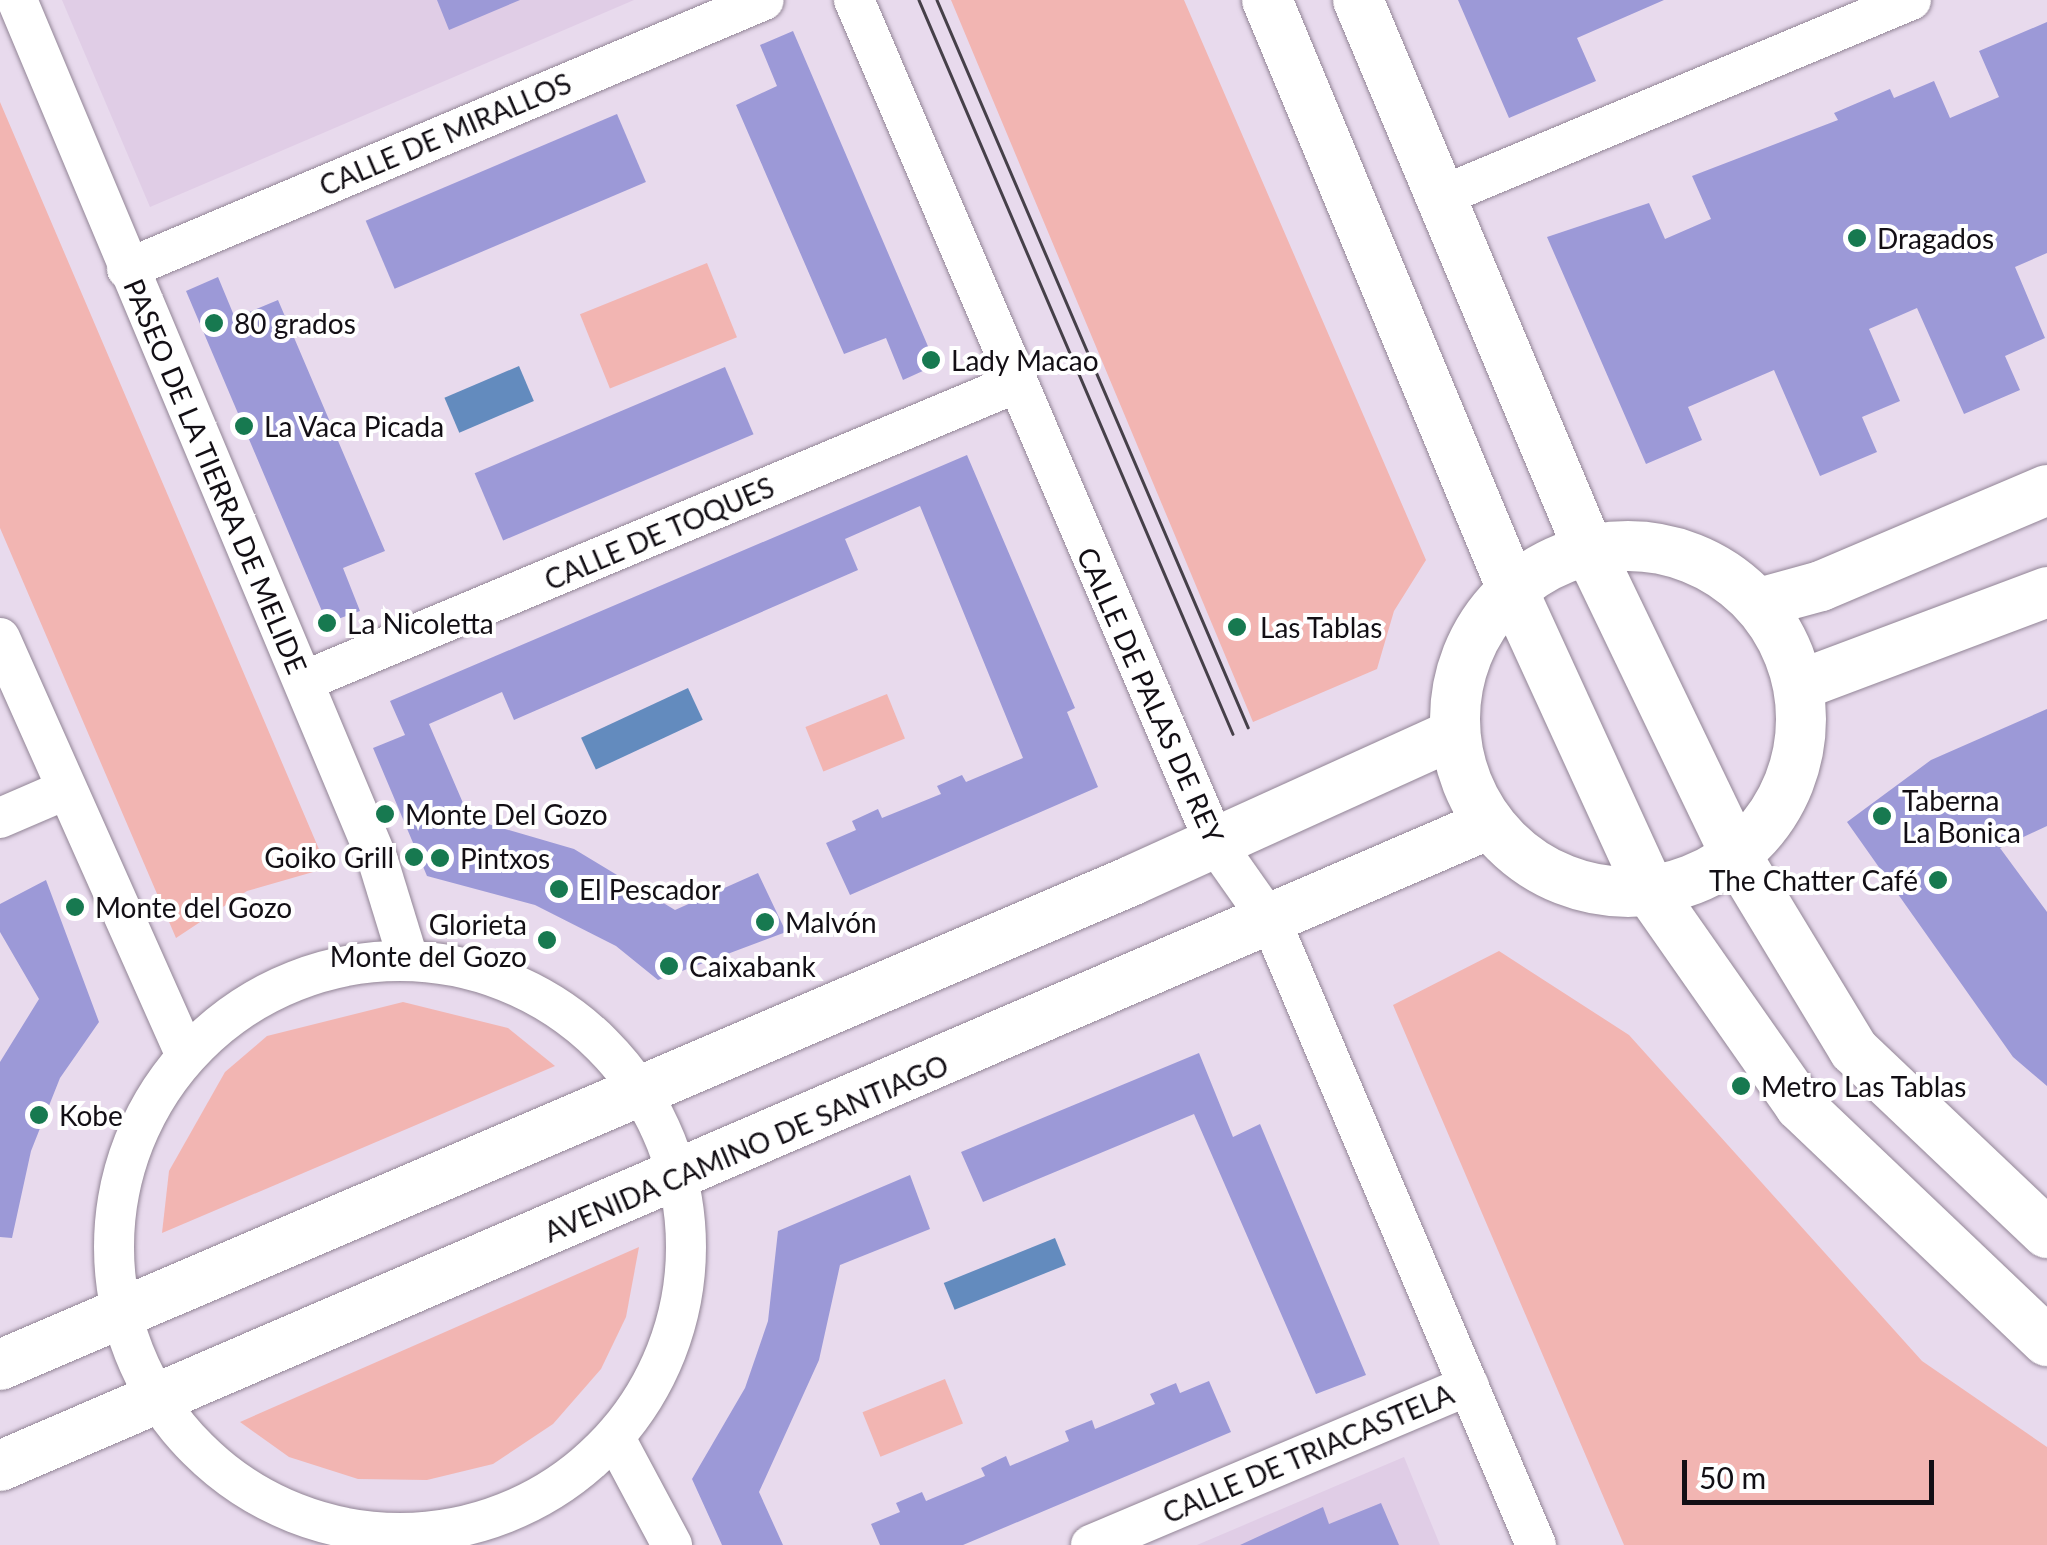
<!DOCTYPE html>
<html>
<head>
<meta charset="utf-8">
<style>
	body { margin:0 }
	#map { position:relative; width:2047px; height:1545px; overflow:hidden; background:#e8daed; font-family:Lato,sans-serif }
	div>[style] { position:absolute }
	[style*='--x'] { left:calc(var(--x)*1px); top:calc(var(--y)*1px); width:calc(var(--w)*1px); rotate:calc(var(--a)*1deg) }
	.built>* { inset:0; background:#e0cde6 }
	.green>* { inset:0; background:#f2b5b2; transform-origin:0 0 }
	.water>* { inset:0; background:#638bbe; transform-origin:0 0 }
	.building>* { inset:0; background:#9c99d7; transform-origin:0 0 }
	.roads { filter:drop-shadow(0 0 2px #928596) drop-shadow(0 0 2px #928596) }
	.minor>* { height:40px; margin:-20px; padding:0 20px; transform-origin:20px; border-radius:20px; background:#fff }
	.minor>.ring { margin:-20px; padding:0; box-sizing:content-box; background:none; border:40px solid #fff; border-radius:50% }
	.tertiary>* { height:50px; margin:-25px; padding:0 25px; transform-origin:25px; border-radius:25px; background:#fff }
	.tertiary>.ring { margin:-25px; padding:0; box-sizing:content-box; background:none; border:50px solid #fff; border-radius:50% }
	.tram>* { height:2.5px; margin:-1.25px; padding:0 1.25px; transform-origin:1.25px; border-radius:1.25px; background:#464049 }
	.dots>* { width:28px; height:28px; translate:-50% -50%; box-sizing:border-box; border:5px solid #fff; border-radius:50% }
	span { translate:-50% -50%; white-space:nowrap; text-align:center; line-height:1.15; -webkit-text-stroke:8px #fff; paint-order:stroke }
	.street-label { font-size:28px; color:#130f15 }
	.poi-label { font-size:28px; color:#130f15 }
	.left { translate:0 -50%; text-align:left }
	.right { translate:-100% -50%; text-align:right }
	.scale { position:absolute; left:1682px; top:1460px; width:252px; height:45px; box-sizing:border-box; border:5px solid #130f15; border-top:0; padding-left:12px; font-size:30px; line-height:35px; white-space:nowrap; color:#130f15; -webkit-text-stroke:8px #fff; paint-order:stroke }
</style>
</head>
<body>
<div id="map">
	<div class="built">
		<i style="clip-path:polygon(62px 0,634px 0,150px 207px)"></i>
		<i style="clip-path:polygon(1404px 1457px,1440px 1545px,1197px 1545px)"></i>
	</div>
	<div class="green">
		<i style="clip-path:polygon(951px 0,1184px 0,1426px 560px,1394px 611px,1377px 669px,1253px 722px)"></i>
		<i style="clip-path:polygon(0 102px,327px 868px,247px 891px,176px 938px,0 528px)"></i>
		<i style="left:707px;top:263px;width:80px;height:137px;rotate:68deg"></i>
		<i style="left:887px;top:694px;width:48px;height:88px;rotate:68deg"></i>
		<i style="clip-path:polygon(1499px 951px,1629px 1035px,1922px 1361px,2047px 1447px,2047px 1545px,1624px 1545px,1393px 1005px)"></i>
		<i style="clip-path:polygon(403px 1002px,508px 1028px,555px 1066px,162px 1233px,169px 1171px,225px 1072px,267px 1036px)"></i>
		<i style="clip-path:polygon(639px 1247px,626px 1317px,601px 1369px,553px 1424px,493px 1464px,427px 1480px,358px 1479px,289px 1457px,240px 1422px)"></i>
		<i style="left:945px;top:1379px;width:48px;height:89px;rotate:68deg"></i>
	</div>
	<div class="water">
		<i style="left:519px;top:366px;width:38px;height:81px;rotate:67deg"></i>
		<i style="left:688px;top:688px;width:35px;height:118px;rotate:65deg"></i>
		<i style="left:1055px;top:1238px;width:29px;height:120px;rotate:68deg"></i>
	</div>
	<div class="building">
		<i style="clip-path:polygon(437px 0,520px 0,449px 30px)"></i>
		<i style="clip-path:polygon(1458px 0,1664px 0,1577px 38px,1596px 81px,1509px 118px)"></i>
		<i style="clip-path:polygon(2047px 22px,2047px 253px,2015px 267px,2045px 338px,2005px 356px,2020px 390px,1964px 414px,1917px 308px,1869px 329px,1900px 401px,1862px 417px,1877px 452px,1820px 476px,1774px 370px,1688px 407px,1702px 440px,1646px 464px,1547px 237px,1649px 203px,1665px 239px,1711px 219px,1692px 176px,1838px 120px,1834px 113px,1890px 89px,1894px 98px,1934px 81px,1950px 118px,1999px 97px,1979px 51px)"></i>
		<i style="clip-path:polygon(793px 31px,936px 365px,903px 380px,886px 338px,844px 354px,736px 105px,777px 86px,760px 45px)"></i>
		<i style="left:617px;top:114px;width:74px;height:273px;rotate:67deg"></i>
		<i style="clip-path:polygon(218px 277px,235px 318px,278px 300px,385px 551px,343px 568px,360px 611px,327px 623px,186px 291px)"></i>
		<i style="left:725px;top:367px;width:73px;height:272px;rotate:67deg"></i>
		<i style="clip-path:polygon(967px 455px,1075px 708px,1067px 712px,1098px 787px,850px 895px,826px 843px,856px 830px,852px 821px,878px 809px,882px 818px,941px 794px,937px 786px,962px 775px,966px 782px,1023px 758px,920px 506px,845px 539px,858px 570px,514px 720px,502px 692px,429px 724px,463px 803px,488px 824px,574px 849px,675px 910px,758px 873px,786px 932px,658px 980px,616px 946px,535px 905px,427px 876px,373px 748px,405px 735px,390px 701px)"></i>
		<i style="clip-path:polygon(2047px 709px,2047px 826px,2000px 848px,2047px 912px,2047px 1086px,2013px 1057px,1847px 822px,1931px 760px)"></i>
		<i style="clip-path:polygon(46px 880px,99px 1022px,60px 1078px,31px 1151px,12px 1238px,0 1237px,0 1062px,39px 999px,0 932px,0 904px)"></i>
		<i style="clip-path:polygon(1199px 1053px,1233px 1137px,1260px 1124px,1366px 1375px,1316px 1394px,1194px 1114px,983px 1202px,961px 1152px)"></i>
		<i style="clip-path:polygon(910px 1175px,930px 1229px,840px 1265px,819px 1360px,759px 1492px,783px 1545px,722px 1545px,692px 1479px,745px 1388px,768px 1321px,778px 1231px)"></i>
		<i style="clip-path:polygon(1209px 1381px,1231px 1432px,963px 1545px,880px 1545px,871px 1524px,900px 1512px,896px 1503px,922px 1492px,926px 1501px,985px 1476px,981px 1468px,1006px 1456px,1010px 1466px,1069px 1441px,1065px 1431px,1092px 1420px,1095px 1429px,1155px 1404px,1150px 1394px,1176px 1383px,1180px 1393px)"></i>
		<i style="clip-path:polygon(1381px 1503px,1399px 1545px,1240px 1545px,1323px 1507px,1329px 1524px)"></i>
	</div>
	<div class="roads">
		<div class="minor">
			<i style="--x:17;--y:0;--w:934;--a:67.25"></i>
			<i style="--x:378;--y:861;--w:98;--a:72.9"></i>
			<i style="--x:854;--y:0;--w:917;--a:66.82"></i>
			<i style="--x:1215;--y:843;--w:99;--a:54.9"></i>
			<i style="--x:1272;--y:924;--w:675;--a:66.97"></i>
			<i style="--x:1444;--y:195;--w:506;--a:-22.66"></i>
			<i style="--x:127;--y:269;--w:691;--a:-22.89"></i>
			<i style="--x:0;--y:638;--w:453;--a:66"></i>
			<i style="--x:304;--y:681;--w:770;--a:-22.7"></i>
			<i style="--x:0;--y:818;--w:71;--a:-23.3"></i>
			<i class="ring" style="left:114px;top:961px;width:532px;height:532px"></i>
			<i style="--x:616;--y:1440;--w:119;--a:61.9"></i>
			<i style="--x:1091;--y:1545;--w:410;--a:-22.9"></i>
		</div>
		<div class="tertiary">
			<i style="--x:1267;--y:0;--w:638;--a:67.41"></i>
			<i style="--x:1512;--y:589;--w:334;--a:65.4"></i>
			<i style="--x:1651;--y:893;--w:260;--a:55"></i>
			<i style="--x:1800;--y:1106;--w:341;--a:43.6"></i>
			<i style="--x:1358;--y:0;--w:597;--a:67.22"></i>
			<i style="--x:1589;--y:550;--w:341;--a:64.3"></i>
			<i style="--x:1737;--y:857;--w:226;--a:58.8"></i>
			<i style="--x:1854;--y:1050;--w:266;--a:43.5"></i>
			<i class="ring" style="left:1455px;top:546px;width:296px;height:296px"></i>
			<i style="--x:1759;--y:603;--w:64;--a:-15.3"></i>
			<i style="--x:1821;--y:586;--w:246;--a:-23"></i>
			<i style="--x:1800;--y:685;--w:264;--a:-20.6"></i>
			<i style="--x:0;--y:1365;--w:1232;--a:-23.17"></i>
			<i style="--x:1133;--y:880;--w:350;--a:-24.4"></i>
			<i style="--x:0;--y:1466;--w:1622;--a:-23.32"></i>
		</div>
	</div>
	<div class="tram">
		<i style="--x:919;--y:0;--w:798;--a:66.84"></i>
		<i style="--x:937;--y:0;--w:791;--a:66.84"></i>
	</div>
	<div class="dots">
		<i style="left:1857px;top:238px;background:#177950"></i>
		<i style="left:214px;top:323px;background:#177950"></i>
		<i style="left:931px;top:360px;background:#177950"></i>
		<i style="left:244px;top:426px;background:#177950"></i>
		<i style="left:327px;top:623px;background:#177950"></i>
		<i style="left:1237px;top:627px;background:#177950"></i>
		<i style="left:385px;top:814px;background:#177950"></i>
		<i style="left:1882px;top:816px;background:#177950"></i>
		<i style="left:414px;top:857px;background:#177950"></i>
		<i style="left:440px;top:858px;background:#177950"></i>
		<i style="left:1938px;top:880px;background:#177950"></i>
		<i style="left:559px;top:889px;background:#177950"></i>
		<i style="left:75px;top:907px;background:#177950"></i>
		<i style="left:765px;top:922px;background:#177950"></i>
		<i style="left:547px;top:940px;background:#177950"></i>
		<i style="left:669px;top:966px;background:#177950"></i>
		<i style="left:1741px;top:1086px;background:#177950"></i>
		<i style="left:39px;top:1115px;background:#177950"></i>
	</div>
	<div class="street-label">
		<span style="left:445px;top:134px;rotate:-23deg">CALLE DE MIRALLOS</span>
		<span style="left:216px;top:476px;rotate:67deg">PASEO DE LA TIERRA DE MELIDE</span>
		<span style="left:659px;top:533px;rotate:-23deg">CALLE DE TOQUES</span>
		<span style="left:1151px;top:695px;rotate:66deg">CALLE DE PALAS DE REY</span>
		<span style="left:746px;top:1148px;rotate:-23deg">AVENIDA CAMINO DE SANTIAGO</span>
		<span style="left:1308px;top:1453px;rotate:-23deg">CALLE DE TRIACASTELA</span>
	</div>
	<div class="poi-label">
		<span class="left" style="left:1877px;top:238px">Dragados</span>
		<span class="left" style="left:234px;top:323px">80 grados</span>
		<span class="left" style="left:951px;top:360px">Lady Macao</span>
		<span class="left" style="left:264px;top:426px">La Vaca Picada</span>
		<span class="left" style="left:347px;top:623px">La Nicoletta</span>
		<span class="left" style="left:1260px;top:627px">Las Tablas</span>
		<span class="left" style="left:1902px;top:816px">Taberna<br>La Bonica</span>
		<span class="left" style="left:405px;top:814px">Monte Del Gozo</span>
		<span class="right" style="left:394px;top:857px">Goiko Grill</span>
		<span class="left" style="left:460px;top:858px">Pintxos</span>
		<span class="right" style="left:1918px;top:880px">The Chatter Café</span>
		<span class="left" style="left:579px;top:889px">El Pescador</span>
		<span class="left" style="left:95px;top:907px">Monte del Gozo</span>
		<span class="left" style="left:785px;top:922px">Malvón</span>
		<span class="right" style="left:527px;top:940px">Glorieta<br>Monte del Gozo</span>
		<span class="left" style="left:689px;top:966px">Caixabank</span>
		<span class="left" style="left:1761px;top:1086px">Metro Las Tablas</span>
		<span class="left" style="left:59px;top:1115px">Kobe</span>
	</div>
	<div class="scale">50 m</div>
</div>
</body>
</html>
